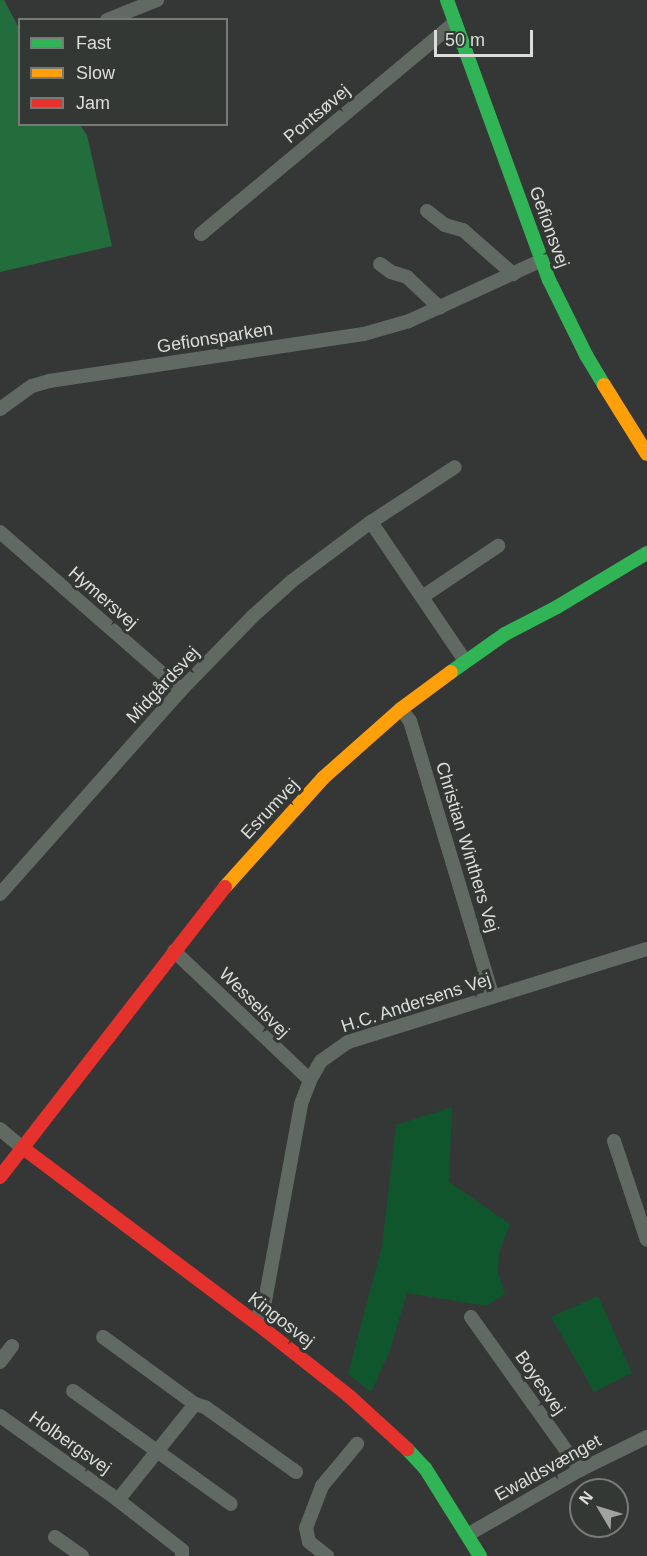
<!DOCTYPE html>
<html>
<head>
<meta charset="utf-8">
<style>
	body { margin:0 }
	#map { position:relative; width:647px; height:1556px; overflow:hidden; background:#353736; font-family:Helvetica,sans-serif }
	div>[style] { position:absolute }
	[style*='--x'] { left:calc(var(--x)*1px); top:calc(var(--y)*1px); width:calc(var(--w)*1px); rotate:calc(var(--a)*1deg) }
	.green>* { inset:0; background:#10562d }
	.forest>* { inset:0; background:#236d3d }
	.street>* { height:14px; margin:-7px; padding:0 7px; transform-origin:7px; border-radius:7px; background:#606a62 }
	.fast>* { height:14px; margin:-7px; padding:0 7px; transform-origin:7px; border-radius:7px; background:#30b455 }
	.slow>* { height:14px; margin:-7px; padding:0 7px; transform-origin:7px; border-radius:7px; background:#ff9f0a }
	.jam>* { height:14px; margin:-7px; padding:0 7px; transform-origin:7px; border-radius:7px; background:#e5322d }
	span { translate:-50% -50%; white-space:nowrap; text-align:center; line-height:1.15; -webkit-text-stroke:6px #343835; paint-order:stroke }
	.street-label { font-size:18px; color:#dbdddb }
	.legend { position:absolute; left:18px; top:18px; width:210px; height:108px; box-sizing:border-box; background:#343835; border:2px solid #777a77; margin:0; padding:8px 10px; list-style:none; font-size:18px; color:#dbdddb }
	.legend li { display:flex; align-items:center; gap:12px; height:30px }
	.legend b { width:30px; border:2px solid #777a77 }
	.north { position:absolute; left:569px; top:1478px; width:60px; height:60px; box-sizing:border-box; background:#343835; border:2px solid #777a77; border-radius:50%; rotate:308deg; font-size:16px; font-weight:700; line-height:24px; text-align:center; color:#dbdddb }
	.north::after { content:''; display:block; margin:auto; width:21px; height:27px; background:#a1a3a1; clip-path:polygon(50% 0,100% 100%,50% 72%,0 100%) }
	.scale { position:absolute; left:434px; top:30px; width:99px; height:27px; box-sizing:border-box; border:3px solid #dbdddb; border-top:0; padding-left:8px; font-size:18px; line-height:21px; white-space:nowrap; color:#dbdddb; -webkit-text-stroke:4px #343835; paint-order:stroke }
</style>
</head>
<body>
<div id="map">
	<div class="green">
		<i style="clip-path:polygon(452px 1107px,449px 1182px,510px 1224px,499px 1253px,498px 1272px,505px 1294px,486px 1306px,407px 1293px,389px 1353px,371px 1392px,348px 1374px,382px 1246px,396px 1125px)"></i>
		<i style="clip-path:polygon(598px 1296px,632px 1373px,594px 1392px,551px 1317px)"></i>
	</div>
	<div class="forest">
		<i style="clip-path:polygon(0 0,4px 0,19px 28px,20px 124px,80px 125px,87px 135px,112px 246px,0 272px)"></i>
	</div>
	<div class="street">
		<i style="--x:107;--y:20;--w:54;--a:-21.8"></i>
		<i style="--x:427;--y:211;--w:23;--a:38"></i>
		<i style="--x:445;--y:225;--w:19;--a:16"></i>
		<i style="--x:463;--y:230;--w:67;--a:41.3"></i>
		<i style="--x:201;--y:234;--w:331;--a:-39.8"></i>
		<i style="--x:380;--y:264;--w:14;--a:36"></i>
		<i style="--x:391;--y:272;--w:17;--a:17"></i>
		<i style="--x:407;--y:277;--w:45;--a:43.2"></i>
		<i style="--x:0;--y:409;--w:39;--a:-36"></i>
		<i style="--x:32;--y:386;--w:18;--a:-16"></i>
		<i style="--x:49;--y:381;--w:318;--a:-8.5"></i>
		<i style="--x:364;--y:334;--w:47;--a:-16.1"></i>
		<i style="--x:409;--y:321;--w:146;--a:-24.6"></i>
		<i style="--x:371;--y:522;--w:168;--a:55.9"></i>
		<i style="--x:0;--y:532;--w:240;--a:41.1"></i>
		<i style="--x:422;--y:597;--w:92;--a:-33.9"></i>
		<i style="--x:401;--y:709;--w:15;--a:53"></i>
		<i style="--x:410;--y:721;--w:288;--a:73.3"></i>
		<i style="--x:0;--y:894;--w:273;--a:-48.4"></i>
		<i style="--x:181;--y:690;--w:103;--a:-45.8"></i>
		<i style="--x:253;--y:616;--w:52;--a:-41.9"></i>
		<i style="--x:292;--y:581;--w:99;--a:-36.8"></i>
		<i style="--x:371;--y:522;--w:100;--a:-33.2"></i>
		<i style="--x:174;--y:951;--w:187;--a:43.5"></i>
		<i style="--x:0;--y:1129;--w:30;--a:40"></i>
		<i style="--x:614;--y:1141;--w:104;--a:71.6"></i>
		<i style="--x:471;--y:1317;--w:188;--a:54.5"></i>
		<i style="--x:255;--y:1322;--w:23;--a:-65"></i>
		<i style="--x:265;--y:1301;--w:200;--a:-79.6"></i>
		<i style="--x:301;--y:1104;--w:26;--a:-69"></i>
		<i style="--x:310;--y:1080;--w:22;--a:-60"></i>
		<i style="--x:321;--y:1061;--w:33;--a:-35"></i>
		<i style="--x:348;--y:1042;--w:313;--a:-17.3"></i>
		<i style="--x:103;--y:1337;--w:114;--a:36.1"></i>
		<i style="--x:0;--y:1362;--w:20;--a:-53"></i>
		<i style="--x:73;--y:1391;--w:194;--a:35.6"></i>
		<i style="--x:0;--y:1416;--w:145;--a:35.4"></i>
		<i style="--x:469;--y:1534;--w:128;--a:-30"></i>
		<i style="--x:580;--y:1470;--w:75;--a:-26.2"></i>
		<i style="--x:55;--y:1537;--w:33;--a:35"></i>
		<i style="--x:182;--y:1556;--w:6;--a:-90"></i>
		<i style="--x:182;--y:1550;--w:81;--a:-142"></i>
		<i style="--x:118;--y:1500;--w:123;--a:-51.3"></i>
		<i style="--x:195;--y:1404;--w:10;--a:17"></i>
		<i style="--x:205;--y:1407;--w:112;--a:35.5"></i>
		<i style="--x:327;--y:1556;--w:23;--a:-142"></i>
		<i style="--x:309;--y:1542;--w:14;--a:-102"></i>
		<i style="--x:306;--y:1528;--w:45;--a:-69.1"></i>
		<i style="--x:322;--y:1486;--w:55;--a:-50.2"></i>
	</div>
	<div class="fast">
		<i style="--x:447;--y:0;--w:298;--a:70"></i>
		<i style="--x:549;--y:280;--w:84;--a:63.7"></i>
		<i style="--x:586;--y:355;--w:35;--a:59"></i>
		<i style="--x:451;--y:672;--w:66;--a:-35.1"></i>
		<i style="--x:505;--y:634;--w:59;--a:-27.4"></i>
		<i style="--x:557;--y:607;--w:105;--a:-31"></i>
		<i style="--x:407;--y:1449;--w:26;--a:47"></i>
		<i style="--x:425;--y:1468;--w:104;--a:58"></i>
	</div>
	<div class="slow">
		<i style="--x:604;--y:385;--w:81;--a:58.1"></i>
		<i style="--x:225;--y:887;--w:147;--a:-48"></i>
		<i style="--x:323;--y:778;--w:104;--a:-41.5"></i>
		<i style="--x:401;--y:709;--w:62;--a:-36.5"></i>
	</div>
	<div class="jam">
		<i style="--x:23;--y:1148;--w:290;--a:36.9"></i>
		<i style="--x:255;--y:1322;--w:120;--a:38.2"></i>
		<i style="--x:349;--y:1396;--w:79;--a:42.4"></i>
		<i style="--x:0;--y:1177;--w:367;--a:-52.2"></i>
	</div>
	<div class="street-label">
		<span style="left:317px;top:114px;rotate:-40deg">Pontsøvej</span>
		<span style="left:549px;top:227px;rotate:70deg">Gefionsvej</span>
		<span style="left:215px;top:338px;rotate:-9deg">Gefionsparken</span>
		<span style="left:103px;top:598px;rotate:41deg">Hymersvej</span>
		<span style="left:163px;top:685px;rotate:-47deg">Midgårdsvej</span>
		<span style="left:270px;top:809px;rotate:-47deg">Esrumvej</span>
		<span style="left:467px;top:847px;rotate:73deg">Christian Winthers Vej</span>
		<span style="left:254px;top:1003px;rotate:45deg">Wesselsvej</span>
		<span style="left:416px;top:1003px;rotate:-18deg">H.C. Andersens Vej</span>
		<span style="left:281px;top:1320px;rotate:38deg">Kingosvej</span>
		<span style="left:540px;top:1383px;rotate:55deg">Boyesvej</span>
		<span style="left:70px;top:1443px;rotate:35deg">Holbergsvej</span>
		<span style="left:548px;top:1468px;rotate:-29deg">Ewaldsvænget</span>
	</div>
	<ul class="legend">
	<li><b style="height:8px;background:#30b455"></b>Fast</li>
	<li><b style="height:8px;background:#ff9f0a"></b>Slow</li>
	<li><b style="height:8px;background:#e5322d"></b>Jam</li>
	</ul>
	<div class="north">N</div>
	<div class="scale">50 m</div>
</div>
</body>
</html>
